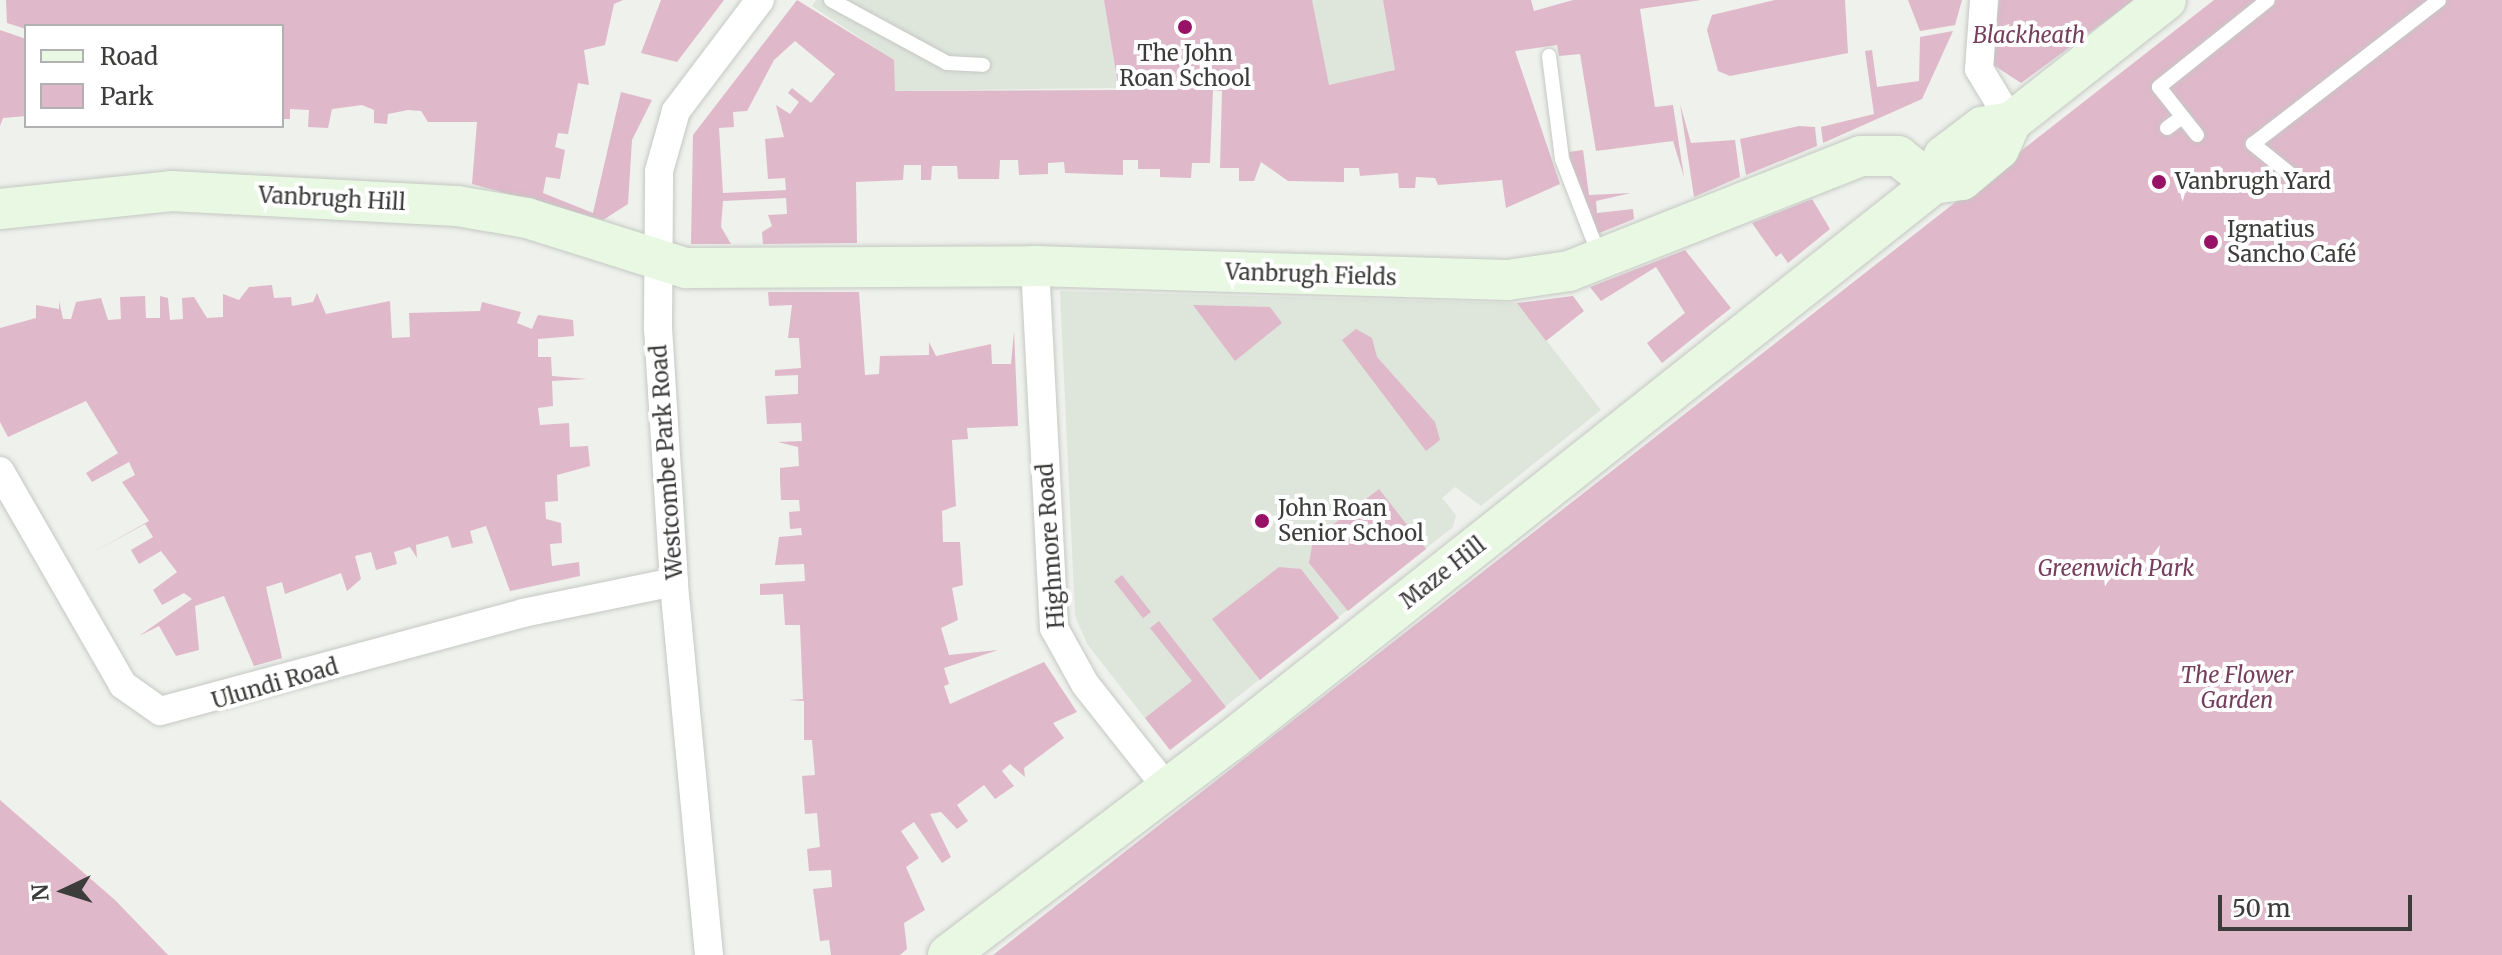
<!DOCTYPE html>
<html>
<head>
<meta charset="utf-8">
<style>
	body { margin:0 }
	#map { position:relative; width:2502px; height:955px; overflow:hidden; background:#eef1ec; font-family:Merriweather,serif }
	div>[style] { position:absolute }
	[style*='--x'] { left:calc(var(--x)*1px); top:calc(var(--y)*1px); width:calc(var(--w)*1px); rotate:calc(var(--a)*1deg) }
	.built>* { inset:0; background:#dee6db }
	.green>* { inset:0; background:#dfb8ca; transform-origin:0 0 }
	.roads { filter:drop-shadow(0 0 2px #c5c8c3) drop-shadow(0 0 2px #c5c8c3) }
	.lane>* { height:14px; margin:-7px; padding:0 7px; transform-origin:7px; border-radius:7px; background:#fff }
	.street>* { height:28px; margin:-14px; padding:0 14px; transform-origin:14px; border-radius:14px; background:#fff }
	.secondary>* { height:40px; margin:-20px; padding:0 20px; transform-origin:20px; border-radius:20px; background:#e9f8e3 }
	.dots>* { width:22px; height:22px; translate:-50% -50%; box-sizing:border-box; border:4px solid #fff; border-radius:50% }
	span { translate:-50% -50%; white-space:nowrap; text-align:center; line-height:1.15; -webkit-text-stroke:8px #fff; paint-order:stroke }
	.park-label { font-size:22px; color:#763e5c; font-style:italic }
	.poi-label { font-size:22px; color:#3c3d3b }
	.left { translate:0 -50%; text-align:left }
	.street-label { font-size:22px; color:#3c3d3b }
	.legend { position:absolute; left:24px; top:24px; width:260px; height:104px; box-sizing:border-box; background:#fff; border:2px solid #b1b1b1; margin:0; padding:10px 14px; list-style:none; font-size:24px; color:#3c3d3b }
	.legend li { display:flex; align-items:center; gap:16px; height:40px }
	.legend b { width:40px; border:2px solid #b1b1b1 }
	.north { position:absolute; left:24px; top:851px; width:80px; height:80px; -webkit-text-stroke:6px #fff; paint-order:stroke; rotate:266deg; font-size:22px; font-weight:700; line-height:32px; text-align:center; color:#3c3d3b }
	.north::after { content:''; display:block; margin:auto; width:28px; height:36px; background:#3c3d3b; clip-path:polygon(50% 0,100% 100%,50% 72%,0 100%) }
	.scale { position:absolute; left:2218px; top:895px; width:194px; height:36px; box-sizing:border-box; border:4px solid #3c3d3b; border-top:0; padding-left:10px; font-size:24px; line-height:28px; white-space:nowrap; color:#3c3d3b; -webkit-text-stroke:6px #fff; paint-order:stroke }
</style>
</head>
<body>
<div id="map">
	<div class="built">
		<i style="clip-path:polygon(816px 0,1521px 0,1528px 49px,1328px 85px,894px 91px,893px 60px,812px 6px)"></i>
		<i style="clip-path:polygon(1060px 291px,1517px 303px,1601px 410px,1481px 506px,1455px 487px,1442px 498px,1456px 515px,1453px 527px,1170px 750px,1087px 644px,1075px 616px)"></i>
	</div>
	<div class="green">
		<i style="clip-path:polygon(6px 0,623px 0,614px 4px,605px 45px,584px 50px,589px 85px,578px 83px,568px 134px,558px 133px,555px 147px,565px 150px,560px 179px,546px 177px,543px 193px,593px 213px,621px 92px,652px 100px,632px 140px,628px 204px,603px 220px,472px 184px,477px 122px,428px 122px,421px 111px,408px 110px,388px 114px,387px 124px,374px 123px,374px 110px,362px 105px,332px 109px,328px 128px,308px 127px,309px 110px,290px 109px,290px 119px,282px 119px,282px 26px,26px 29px,7px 23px)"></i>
		<i style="clip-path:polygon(661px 0,724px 0,677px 62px,641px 53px)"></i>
		<i style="clip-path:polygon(evenodd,797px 0,894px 60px,895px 91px,1119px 90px,1104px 0,1312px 0,1329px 85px,1395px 70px,1383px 0,1531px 0,1534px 11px,1573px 0,1701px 0,1640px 9px,1655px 107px,1673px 105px,1684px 177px,1673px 141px,1596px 151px,1580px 54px,1559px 56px,1557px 45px,1515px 51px,1560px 184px,1506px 208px,1502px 180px,1438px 185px,1435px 178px,1416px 177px,1415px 188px,1399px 188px,1398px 173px,1360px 176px,1359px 168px,1344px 168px,1344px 182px,1288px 181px,1261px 162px,1254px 181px,1239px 181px,1239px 168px,1220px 168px,1222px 91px,1213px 90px,1210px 163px,1192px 163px,1191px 178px,1160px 177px,1160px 169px,1138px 169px,1138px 160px,1123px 160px,1123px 175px,1065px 173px,1064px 162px,1048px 163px,1048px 174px,1019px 175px,1018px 160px,1000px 160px,999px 179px,958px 179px,957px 166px,932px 166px,931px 180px,921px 180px,921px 165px,904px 165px,903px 180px,856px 182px,857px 243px,763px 244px,762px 232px,772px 226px,768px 215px,787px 214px,786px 198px,723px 201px,721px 227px,731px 244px,691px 244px,693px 135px,797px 0,795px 41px,835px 74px,811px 103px,792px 88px,788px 93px,799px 102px,790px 114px,776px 105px,784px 137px,765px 139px,768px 179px,785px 178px,786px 190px,723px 193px,719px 128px,734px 127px,733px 112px,747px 111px,774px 60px,795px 41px)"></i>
		<i style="clip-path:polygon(1775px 0,1845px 0,1848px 53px,1730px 76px,1718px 71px,1707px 30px,1712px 15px)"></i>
		<i style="clip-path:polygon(1908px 0,1962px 0,1955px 25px,1920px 31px)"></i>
		<i style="clip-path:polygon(1999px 0,2134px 0,2021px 83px,1992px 64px)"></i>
		<i style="clip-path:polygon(2214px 0,2502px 0,2502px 955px,993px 955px)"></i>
		<i style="clip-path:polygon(0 30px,26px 39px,26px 116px,3px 118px,0 126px)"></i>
		<i style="clip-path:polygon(1953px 31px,1922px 99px,1823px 143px,1821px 127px,1874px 114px,1865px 51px,1872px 50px,1877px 87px,1919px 81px,1920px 37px)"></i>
		<i style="clip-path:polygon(1680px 104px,1691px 143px,1735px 140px,1740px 177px,1694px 197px)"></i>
		<i style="clip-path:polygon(1799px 126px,1815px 127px,1817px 146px,1746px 175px,1740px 139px)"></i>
		<i style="clip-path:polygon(1583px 150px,1589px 195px,1631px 193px,1596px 201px,1597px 213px,1633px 209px,1634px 219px,1597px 234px,1571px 164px,1569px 152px)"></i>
		<i style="clip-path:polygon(1812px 199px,1830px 229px,1788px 263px,1781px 253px,1776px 257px,1752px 223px)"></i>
		<i style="clip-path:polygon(1685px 250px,1731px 308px,1662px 363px,1647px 343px,1685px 313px,1656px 267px,1601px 301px,1590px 287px)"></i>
		<i style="clip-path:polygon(272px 285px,274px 298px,291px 297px,292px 306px,313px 302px,317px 293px,326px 314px,390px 301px,392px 338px,410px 337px,409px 313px,480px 311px,482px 302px,521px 312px,517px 323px,532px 329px,538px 315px,573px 320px,574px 336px,538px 339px,538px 357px,551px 357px,552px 376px,587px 379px,552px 381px,553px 406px,538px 408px,540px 425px,569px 423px,570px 447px,588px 446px,590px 466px,557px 475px,558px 501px,545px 502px,546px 519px,561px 523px,562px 543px,550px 544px,552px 566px,579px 562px,580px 576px,510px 591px,486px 526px,470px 531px,473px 543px,452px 548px,448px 536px,416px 545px,417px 558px,410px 547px,394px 552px,397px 564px,376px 570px,371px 552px,355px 556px,361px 579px,347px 591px,341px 573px,285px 594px,282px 582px,266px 587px,282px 658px,254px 666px,224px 596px,195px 606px,199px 650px,176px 656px,159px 626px,139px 636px,192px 599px,184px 593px,162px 605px,153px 590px,177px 572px,161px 551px,139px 564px,131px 550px,153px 537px,145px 524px,92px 553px,149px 521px,122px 482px,135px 475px,129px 462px,92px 482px,86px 473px,118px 453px,86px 401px,8px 437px,0 422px,0 328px,36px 318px,36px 305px,59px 309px,59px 301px,63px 319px,71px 319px,76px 302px,101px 298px,108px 320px,121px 319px,120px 297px,145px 296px,146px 318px,160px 318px,160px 296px,168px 298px,170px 320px,183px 319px,182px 298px,194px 297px,207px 318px,223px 317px,223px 294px,239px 300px,249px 287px)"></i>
		<i style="clip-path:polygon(768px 292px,859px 292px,865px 375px,879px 374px,880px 356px,929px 355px,929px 342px,936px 356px,991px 344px,992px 364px,1011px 364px,1014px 331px,1018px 426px,967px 428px,968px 439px,952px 440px,956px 506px,942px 511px,943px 542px,960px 542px,963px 585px,952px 588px,958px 620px,941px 628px,949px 655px,998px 650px,944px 668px,949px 684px,944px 686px,950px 704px,1044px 662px,1077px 712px,1053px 723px,1064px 738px,1024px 768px,1025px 777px,1010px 764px,1002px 771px,1014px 786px,995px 799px,984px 785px,957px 805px,968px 821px,957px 829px,941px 812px,930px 814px,951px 857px,942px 863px,914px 822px,901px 831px,919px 858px,906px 867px,925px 910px,904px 923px,907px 949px,900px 955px,831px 955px,829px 940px,820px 941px,813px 889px,832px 887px,831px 870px,809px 871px,807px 849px,820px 847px,817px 813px,805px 814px,802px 776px,815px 775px,812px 740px,804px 740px,804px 701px,789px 700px,803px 699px,800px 625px,785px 625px,783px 594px,760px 595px,760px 584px,805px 581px,804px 564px,775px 565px,779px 537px,802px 535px,801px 528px,790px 529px,789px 512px,800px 511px,799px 500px,781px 500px,780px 480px,780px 468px,799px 466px,798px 447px,778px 442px,802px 441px,801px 423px,767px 424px,765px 396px,798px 394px,798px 375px,775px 376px,775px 370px,801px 368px,799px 338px,788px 338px,792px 305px,769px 306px)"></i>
		<i style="clip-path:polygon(1573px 296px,1584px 311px,1546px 341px,1517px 303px)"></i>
		<i style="clip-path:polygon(1193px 305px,1270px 307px,1282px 323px,1235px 361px)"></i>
		<i style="clip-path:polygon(1356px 329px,1372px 338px,1377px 357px,1435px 422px,1440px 440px,1426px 451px,1342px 340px)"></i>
		<i style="clip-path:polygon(1379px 489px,1426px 549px,1348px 611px,1309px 563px,1313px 540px)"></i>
		<i style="clip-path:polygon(1279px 567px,1301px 569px,1339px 618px,1260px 680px,1212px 619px)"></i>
		<i style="left:1122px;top:575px;width:47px;height:10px;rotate:52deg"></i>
		<i style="clip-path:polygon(1159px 621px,1226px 707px,1170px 750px,1145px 718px,1192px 681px,1150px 628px)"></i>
		<i style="clip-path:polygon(0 800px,115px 900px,168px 955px,0 955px)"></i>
	</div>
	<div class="roads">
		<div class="lane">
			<i style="--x:831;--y:0;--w:132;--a:28.5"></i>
			<i style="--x:947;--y:63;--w:36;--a:3"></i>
			<i style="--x:1549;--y:56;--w:104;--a:82.8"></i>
			<i style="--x:1562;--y:159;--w:103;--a:68.9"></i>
			<i style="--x:2167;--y:128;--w:19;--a:-36"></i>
			<i style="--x:2197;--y:135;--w:61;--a:-128.4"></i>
			<i style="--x:2159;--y:87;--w:139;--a:-38.6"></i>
			<i style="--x:2294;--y:177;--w:53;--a:-141.2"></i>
			<i style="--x:2253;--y:144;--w:235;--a:-37.7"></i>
		</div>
		<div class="street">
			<i style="--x:1984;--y:0;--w:69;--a:94.1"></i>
			<i style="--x:1979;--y:69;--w:62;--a:58.9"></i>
			<i style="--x:1035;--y:266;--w:362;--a:87"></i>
			<i style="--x:1054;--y:628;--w:64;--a:61"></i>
			<i style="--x:1085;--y:684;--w:134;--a:51.7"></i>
			<i style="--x:0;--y:471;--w:247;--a:60.1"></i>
			<i style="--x:123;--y:685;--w:45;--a:35.1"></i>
			<i style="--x:160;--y:711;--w:376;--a:-15.1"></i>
			<i style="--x:523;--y:613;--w:154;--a:-11.6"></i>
			<i style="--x:709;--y:955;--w:375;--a:-95.4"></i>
			<i style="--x:674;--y:582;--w:254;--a:-93.6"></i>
			<i style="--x:658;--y:329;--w:158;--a:-89.6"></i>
			<i style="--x:659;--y:171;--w:62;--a:-74.2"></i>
			<i style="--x:676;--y:111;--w:139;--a:-52.9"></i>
		</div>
		<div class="secondary">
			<i style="--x:1933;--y:184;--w:29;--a:-8"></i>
			<i style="--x:1962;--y:180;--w:48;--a:-40"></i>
			<i style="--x:1999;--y:149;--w:30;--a:-66"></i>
			<i style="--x:0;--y:209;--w:172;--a:-6"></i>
			<i style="--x:171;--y:191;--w:286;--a:3"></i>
			<i style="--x:457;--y:206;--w:71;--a:9.7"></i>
			<i style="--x:527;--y:218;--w:167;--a:17.5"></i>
			<i style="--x:686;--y:268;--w:349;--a:-0.3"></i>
			<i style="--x:1035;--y:266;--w:473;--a:1.7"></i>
			<i style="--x:1508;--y:280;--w:62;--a:-8.4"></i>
			<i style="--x:1569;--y:271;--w:314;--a:-21.5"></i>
			<i style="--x:1861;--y:156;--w:37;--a:0"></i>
			<i style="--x:1898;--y:156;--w:45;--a:38.7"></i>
			<i style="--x:948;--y:955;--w:353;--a:-37.2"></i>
			<i style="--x:1229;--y:742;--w:898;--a:-38.4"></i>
			<i style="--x:1933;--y:184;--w:30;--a:-69"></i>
			<i style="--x:1944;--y:156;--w:48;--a:-37.3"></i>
			<i style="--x:1982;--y:127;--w:29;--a:-10"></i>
			<i style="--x:2011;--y:122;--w:197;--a:-38.2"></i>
		</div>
	</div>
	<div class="dots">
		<i style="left:1185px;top:27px;background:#971167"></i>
		<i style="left:2159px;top:182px;background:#971167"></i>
		<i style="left:2211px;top:242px;background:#971167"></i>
		<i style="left:1262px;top:521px;background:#971167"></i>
	</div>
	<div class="park-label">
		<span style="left:2029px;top:36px">Blackheath</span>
		<span style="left:2116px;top:569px">Greenwich Park</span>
		<span style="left:2237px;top:688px">The Flower<br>Garden</span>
	</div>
	<div class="poi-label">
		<span style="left:1185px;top:66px">The John<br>Roan School</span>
		<span class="left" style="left:2175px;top:182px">Vanbrugh Yard</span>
		<span class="left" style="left:2227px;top:242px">Ignatius<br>Sancho Café</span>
		<span class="left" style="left:1278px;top:521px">John Roan<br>Senior School</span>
	</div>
	<div class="street-label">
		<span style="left:332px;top:199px;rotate:3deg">Vanbrugh Hill</span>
		<span style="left:1311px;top:275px;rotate:2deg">Vanbrugh Fields</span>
		<span style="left:667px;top:462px;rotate:-94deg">Westcombe Park Road</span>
		<span style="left:1051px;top:546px;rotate:-94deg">Highmore Road</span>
		<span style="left:1443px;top:573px;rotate:-38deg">Maze Hill</span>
		<span style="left:275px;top:684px;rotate:-16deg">Ulundi Road</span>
	</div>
	<ul class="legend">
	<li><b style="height:10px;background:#e9f8e3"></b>Road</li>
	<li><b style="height:22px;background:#dfb8ca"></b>Park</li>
	</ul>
	<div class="north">N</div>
	<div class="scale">50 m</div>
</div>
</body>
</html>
